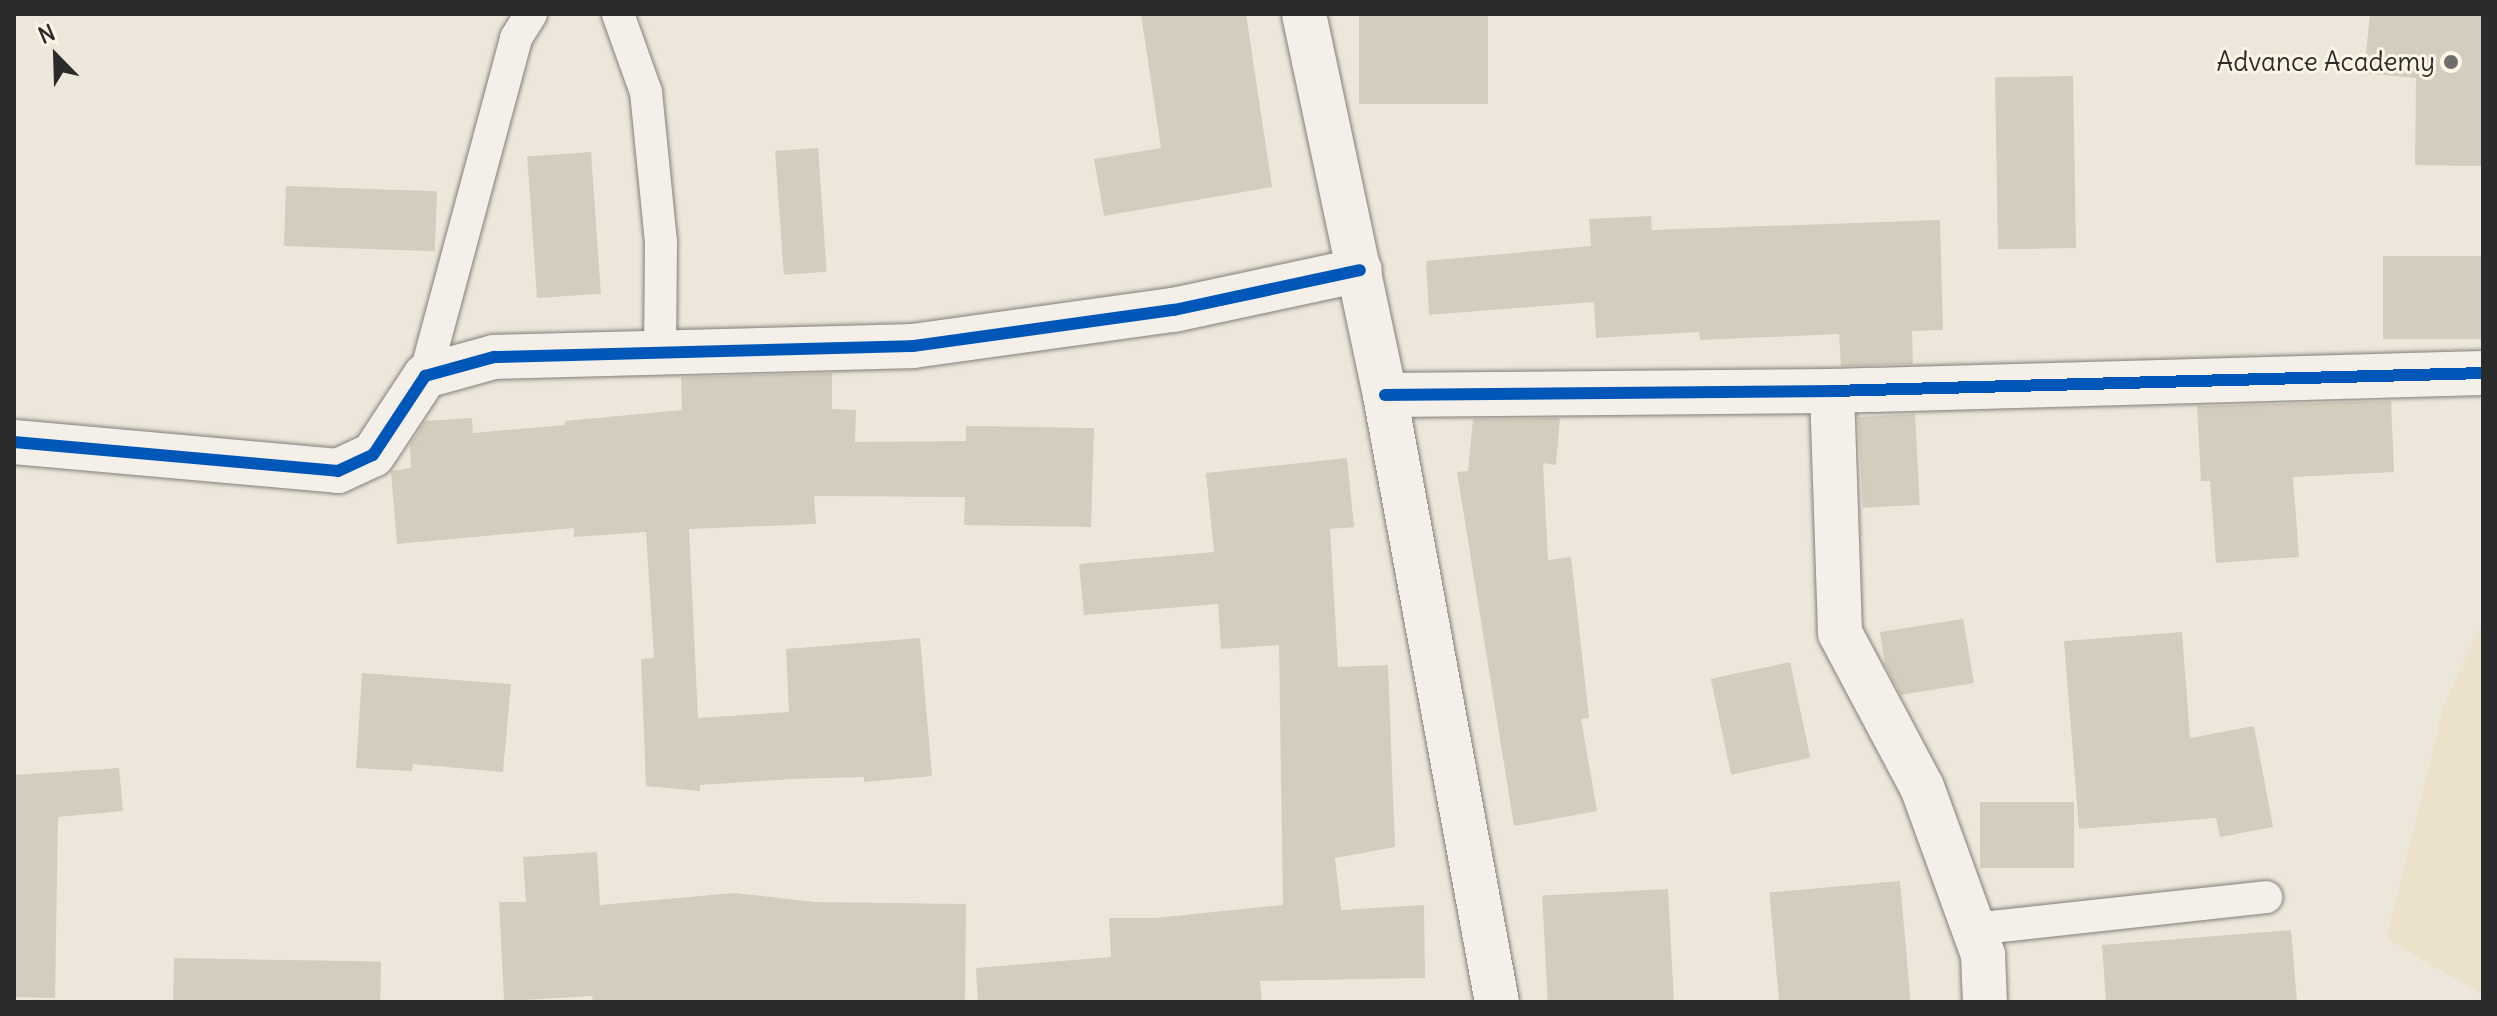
<!DOCTYPE html>
<html>
<head>
<meta charset="utf-8">
<style>
	body { margin:0 }
	#map { position:relative; width:2497px; height:1016px; overflow:hidden; background:#ede7db; font-family:Delius,sans-serif }
	div>[style] { position:absolute }
	[style*='--x'] { left:calc(var(--x)*1px); top:calc(var(--y)*1px); width:calc(var(--w)*1px); rotate:calc(var(--a)*1deg) }
	.built>* { inset:0; background:#ece1cb }
	.building>* { inset:0; background:#d4ccbd; transform-origin:0 0 }
	.roads { filter:drop-shadow(0 0 2px #82807a) drop-shadow(0 0 2px #82807a) }
	.service>* { height:32px; margin:-16px; padding:0 16px; transform-origin:16px; border-radius:16px; background:#f4f0e9 }
	.minor>* { height:44px; margin:-22px; padding:0 22px; transform-origin:22px; border-radius:22px; background:#f4f0e9 }
	.cycleway>* { height:12px; margin:-6px; padding:0 6px; transform-origin:6px; border-radius:6px; background:#0057b8 }
	.dots>* { width:22px; height:22px; translate:-50% -50%; box-sizing:border-box; border:4px solid #fcf5e5; border-radius:50% }
	span { translate:-50% -50%; white-space:nowrap; text-align:center; line-height:1.15; -webkit-text-stroke:6px #fcf5e5; paint-order:stroke }
	.poi-label { font-size:26px; color:#2b2b2b }
	.right { translate:-100% -50%; text-align:right }
	.frame { position:absolute; inset:0; border:16px solid #2b2b2b; pointer-events:none }
	.north { position:absolute; left:16px; top:16px; width:80px; height:80px; -webkit-text-stroke:6px #fcf5e5; paint-order:stroke; rotate:337deg; font-size:22px; font-weight:700; line-height:32px; text-align:center; color:#2b2b2b }
	.north::after { content:''; display:block; margin:auto; width:28px; height:36px; background:#2b2b2b; clip-path:polygon(50% 0,100% 100%,50% 72%,0 100%) }
</style>
</head>
<body>
<div id="map">
	<div class="built">
		<i style="clip-path:polygon(2483px 622px,2483px 995px,2387px 939px,2444px 704px)"></i>
	</div>
	<div class="building">
		<i style="clip-path:polygon(1141px 14px,1246px 14px,1272px 187px,1104px 216px,1094px 159px,1161px 148px)"></i>
		<i style="left:1359px;top:14px;width:129px;height:90px"></i>
		<i style="clip-path:polygon(2370px 14px,2483px 14px,2483px 166px,2415px 165px,2416px 78px,2364px 73px)"></i>
		<i style="left:2073px;top:76px;width:172px;height:78px;rotate:89deg"></i>
		<i style="left:818px;top:148px;width:124px;height:43px;rotate:86deg"></i>
		<i style="left:591px;top:152px;width:142px;height:64px;rotate:86deg"></i>
		<i style="left:286px;top:186px;width:151px;height:60px;rotate:2deg"></i>
		<i style="clip-path:polygon(1651px 216px,1652px 230px,1940px 220px,1943px 330px,1912px 331px,1913px 364px,1841px 366px,1839px 334px,1700px 340px,1699px 332px,1596px 338px,1594px 302px,1429px 315px,1426px 261px,1591px 246px,1589px 219px)"></i>
		<i style="left:2483px;top:256px;width:83px;height:100px;rotate:90deg"></i>
		<i style="clip-path:polygon(832px 373px,832px 409px,856px 410px,855px 442px,966px 441px,966px 426px,1094px 428px,1091px 527px,964px 525px,965px 497px,814px 496px,816px 524px,689px 529px,698px 718px,789px 712px,786px 649px,920px 638px,932px 776px,864px 782px,864px 777px,792px 779px,700px 785px,700px 791px,646px 786px,641px 659px,654px 658px,646px 532px,574px 537px,574px 528px,397px 544px,391px 471px,411px 468px,410px 444px,425px 421px,472px 418px,473px 433px,565px 425px,565px 421px,682px 410px,681px 377px)"></i>
		<i style="clip-path:polygon(2391px 401px,2394px 472px,2293px 477px,2299px 557px,2216px 563px,2210px 481px,2201px 481px,2197px 406px)"></i>
		<i style="left:1915px;top:414px;width:91px;height:57px;rotate:87deg"></i>
		<i style="clip-path:polygon(1560px 418px,1556px 465px,1543px 463px,1548px 560px,1571px 557px,1589px 718px,1581px 719px,1597px 811px,1514px 826px,1457px 472px,1468px 471px,1473px 419px)"></i>
		<i style="clip-path:polygon(1347px 458px,1354px 527px,1330px 529px,1338px 667px,1388px 665px,1395px 847px,1335px 858px,1341px 910px,1424px 905px,1425px 978px,1260px 981px,1262px 1002px,978px 1002px,976px 968px,1111px 957px,1109px 918px,1155px 918px,1283px 905px,1279px 645px,1221px 649px,1218px 604px,1084px 615px,1079px 564px,1214px 552px,1206px 473px)"></i>
		<i style="clip-path:polygon(1963px 619px,1974px 683px,1901px 695px,1885px 665px,1880px 632px)"></i>
		<i style="clip-path:polygon(2182px 632px,2190px 738px,2254px 726px,2273px 827px,2220px 837px,2216px 818px,2079px 829px,2064px 641px)"></i>
		<i style="left:1790px;top:662px;width:98px;height:81px;rotate:78deg"></i>
		<i style="clip-path:polygon(362px 673px,511px 684px,503px 772px,413px 764px,412px 771px,356px 768px)"></i>
		<i style="clip-path:polygon(119px 768px,123px 811px,58px 817px,55px 998px,14px 997px,14px 775px)"></i>
		<i style="left:2074px;top:802px;width:66px;height:94px;rotate:90deg"></i>
		<i style="clip-path:polygon(597px 852px,600px 905px,734px 893px,815px 902px,966px 904px,965px 1002px,593px 1002px,592px 996px,504px 1001px,499px 902px,526px 902px,523px 857px)"></i>
		<i style="left:1900px;top:881px;width:121px;height:131px;rotate:85deg"></i>
		<i style="left:1668px;top:889px;width:113px;height:126px;rotate:87deg"></i>
		<i style="clip-path:polygon(2291px 930px,2297px 1002px,2106px 1002px,2102px 945px)"></i>
		<i style="left:174px;top:958px;width:207px;height:44px;rotate:1deg"></i>
	</div>
	<div class="roads">
		<div class="service">
			<i style="--x:618;--y:14;--w:83;--a:70.3"></i>
			<i style="--x:646;--y:92;--w:151;--a:84.3"></i>
			<i style="--x:661;--y:242;--w:108;--a:90.5"></i>
			<i style="--x:425;--y:376;--w:350;--a:-74.9"></i>
			<i style="--x:516;--y:38;--w:28;--a:-58"></i>
			<i style="--x:1973;--y:929;--w:295;--a:-6.2"></i>
		</div>
		<div class="minor">
			<i style="--x:1304;--y:14;--w:390;--a:78"></i>
			<i style="--x:1385;--y:395;--w:617;--a:79.55"></i>
			<i style="--x:1832;--y:391;--w:242;--a:88.1"></i>
			<i style="--x:1840;--y:633;--w:174;--a:62"></i>
			<i style="--x:1922;--y:787;--w:179;--a:70"></i>
			<i style="--x:1983;--y:955;--w:47;--a:87.6"></i>
			<i style="--x:1385;--y:395;--w:447;--a:-0.5"></i>
			<i style="--x:1832;--y:391;--w:651;--a:-1.58"></i>
			<i style="--x:14;--y:442;--w:325;--a:5.1"></i>
			<i style="--x:338;--y:471;--w:38;--a:-25"></i>
			<i style="--x:373;--y:455;--w:95;--a:-56.6"></i>
			<i style="--x:425;--y:376;--w:72;--a:-15.4"></i>
			<i style="--x:494;--y:357;--w:419;--a:-1.5"></i>
			<i style="--x:913;--y:346;--w:263;--a:-7.9"></i>
			<i style="--x:1174;--y:310;--w:190;--a:-12.1"></i>
		</div>
	</div>
	<div class="cycleway">
		<i style="--x:1385;--y:395;--w:447;--a:-0.5"></i>
		<i style="--x:1832;--y:391;--w:651;--a:-1.58"></i>
		<i style="--x:14;--y:442;--w:325;--a:5.1"></i>
		<i style="--x:338;--y:471;--w:38;--a:-25"></i>
		<i style="--x:373;--y:455;--w:95;--a:-56.6"></i>
		<i style="--x:425;--y:376;--w:72;--a:-15.4"></i>
		<i style="--x:494;--y:357;--w:419;--a:-1.5"></i>
		<i style="--x:913;--y:346;--w:263;--a:-7.9"></i>
		<i style="--x:1174;--y:310;--w:190;--a:-12.1"></i>
	</div>
	<div class="dots">
		<i style="left:2451px;top:62px;background:#6f6d69"></i>
	</div>
	<div class="poi-label">
		<span class="right" style="left:2435px;top:62px">Advance Academy</span>
	</div>
	<div class="frame"></div>
	<div class="north">N</div>
</div>
</body>
</html>
